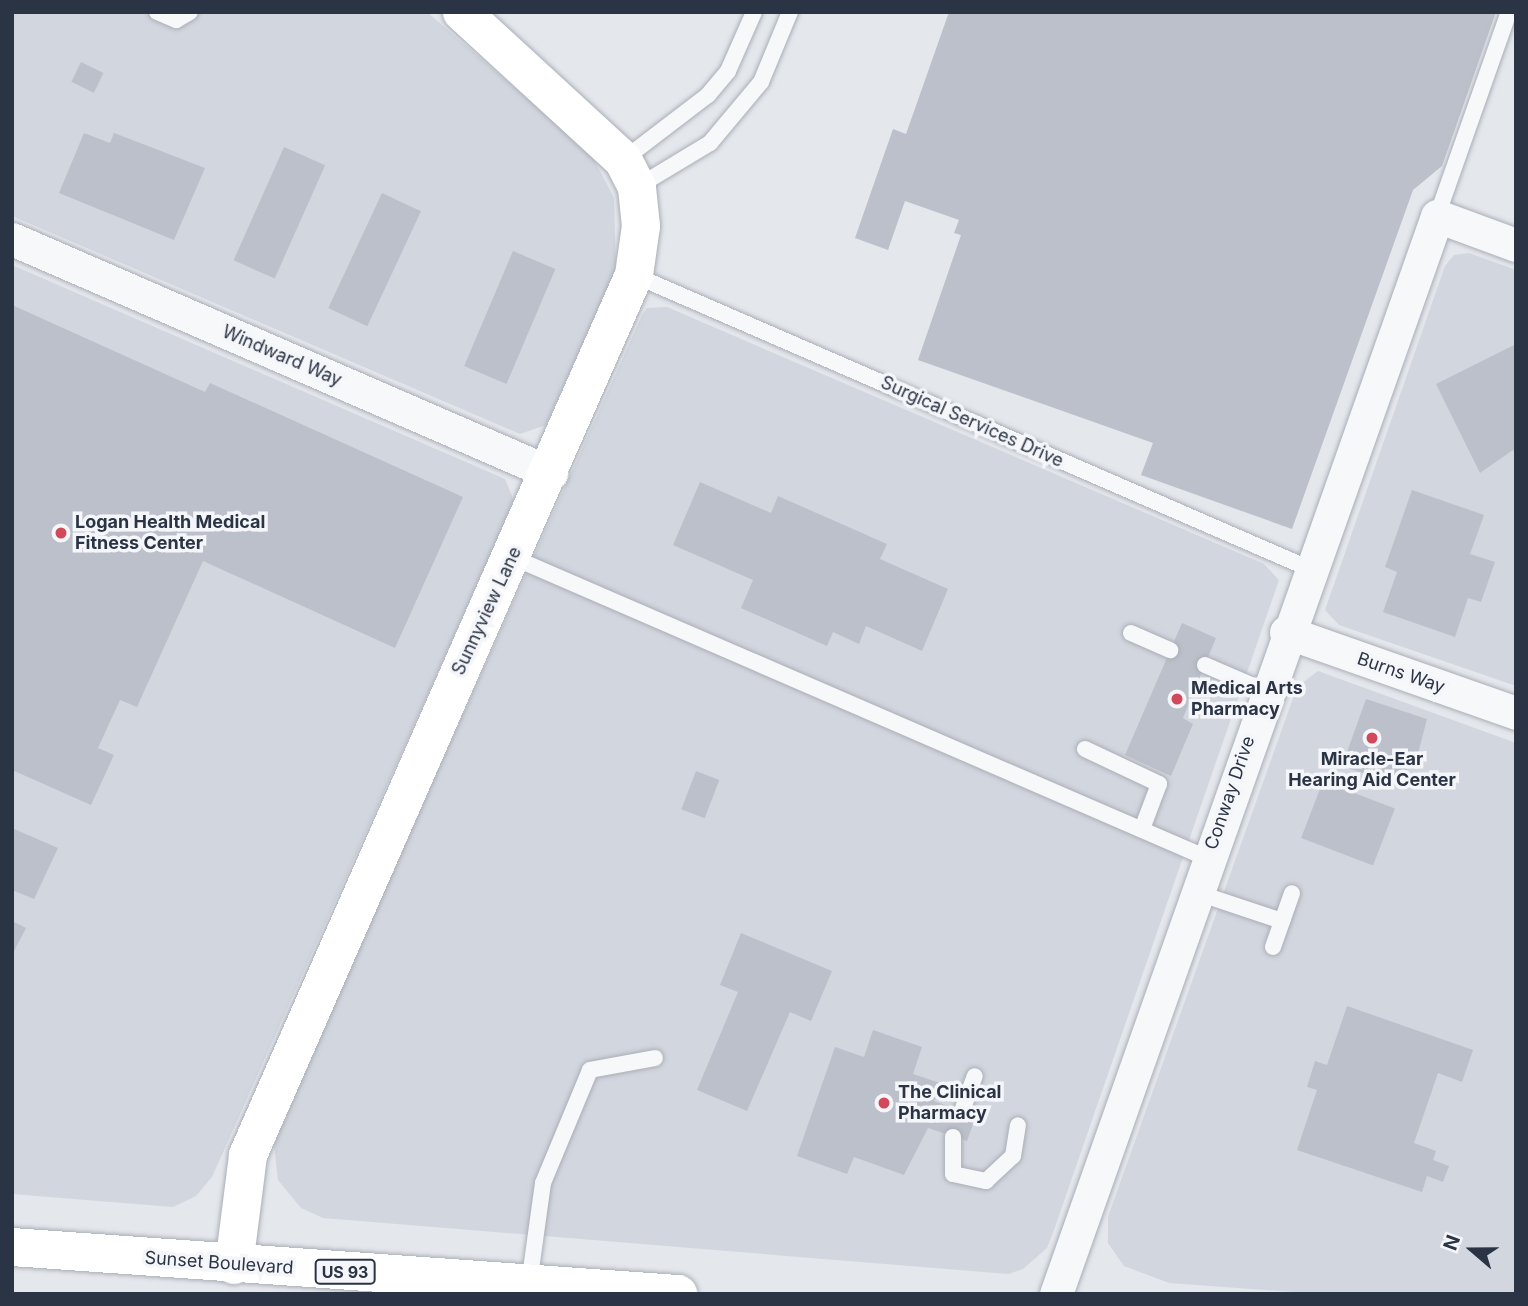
<!DOCTYPE html>
<html>
<head>
<meta charset="utf-8">
<style>
	body { margin:0 }
	#map { position:relative; width:1528px; height:1306px; overflow:hidden; background:#e4e7ec; font-family:Inter,sans-serif }
	div>[style] { position:absolute }
	[style*='--x'] { left:calc(var(--x)*1px); top:calc(var(--y)*1px); width:calc(var(--w)*1px); rotate:calc(var(--a)*1deg) }
	.built>* { inset:0; background:#d2d6de }
	.building>* { inset:0; background:#bbc0ca; transform-origin:0 0 }
	.roads { filter:drop-shadow(0 0 2px #a9aeb7) drop-shadow(0 0 2px #a9aeb7) }
	.lane>* { height:16px; margin:-8px; padding:0 8px; transform-origin:8px; border-radius:8px; background:#f7f8fa }
	.street>* { height:33px; margin:-16.5px; padding:0 16.5px; transform-origin:16.5px; border-radius:16.5px; background:#f7f8fa }
	.secondary>* { height:38px; margin:-19px; padding:0 19px; transform-origin:19px; border-radius:19px; background:#fff }
	.primary>* { height:38px; margin:-19px; padding:0 19px; transform-origin:19px; border-radius:19px; background:#fff }
	.dots>* { width:19px; height:19px; translate:-50% -50%; box-sizing:border-box; border:4px solid #f4f6f9; border-radius:50% }
	span { translate:-50% -50%; white-space:nowrap; text-align:center; line-height:1.15; -webkit-text-stroke:7px #f4f6f9; paint-order:stroke }
	.shield-label span { padding:2px 5px; background:#f4f6f9; border:2px solid; border-radius:5px; -webkit-text-stroke-width:0 }
	.shield-label { font-size:16px; color:#2b3445; font-weight:700 }
	.street-label { font-size:18px; color:#2b3445 }
	.poi-label { font-size:18px; color:#2b3445; font-weight:700 }
	.left { translate:0 -50%; text-align:left }
	.frame { position:absolute; inset:0; border:14px solid #2b3445; pointer-events:none }
	.north { position:absolute; left:1437px; top:1215px; width:70px; height:70px; -webkit-text-stroke:5px #f4f6f9; paint-order:stroke; rotate:290deg; font-size:19px; font-weight:700; line-height:28px; text-align:center; color:#2b3445 }
	.north::after { content:''; display:block; margin:auto; width:24px; height:32px; background:#2b3445; clip-path:polygon(50% 0,100% 100%,50% 72%,0 100%) }
</style>
</head>
<body>
<div id="map">
	<div class="built">
		<i style="clip-path:polygon(12px 12px,427px 12px,591px 154px,614px 198px,616px 270px,546px 425px,520px 434px,12px 216px)"></i>
		<i style="clip-path:polygon(1469px 253px,1516px 270px,1516px 686px,1339px 625px,1325px 610px,1445px 266px,1454px 255px)"></i>
		<i style="clip-path:polygon(12px 265px,505px 479px,514px 501px,212px 1177px,196px 1196px,173px 1207px,12px 1194px)"></i>
		<i style="clip-path:polygon(667px 307px,1264px 564px,1279px 580px,1054px 1230px,1047px 1248px,1023px 1269px,1008px 1274px,323px 1218px,301px 1208px,278px 1180px,274px 1145px,286px 1110px,642px 315px,647px 308px)"></i>
		<i style="clip-path:polygon(1318px 671px,1516px 743px,1516px 1294px,1321px 1294px,1169px 1283px,1124px 1266px,1108px 1243px,1108px 1217px,1297px 687px)"></i>
	</div>
	<div class="building">
		<i style="clip-path:polygon(949px 12px,1496px 12px,1442px 166px,1413px 190px,1292px 529px,1141px 475px,1153px 443px,918px 360px,961px 235px,954px 233px,959px 220px,905px 201px,888px 250px,855px 238px,893px 129px,906px 134px)"></i>
		<i style="left:81px;top:62px;width:25px;height:22px;rotate:26deg"></i>
		<i style="clip-path:polygon(84px 133px,110px 143px,114px 133px,205px 168px,174px 240px,59px 193px)"></i>
		<i style="left:284px;top:147px;width:45px;height:124px;rotate:24deg"></i>
		<i style="left:382px;top:193px;width:43px;height:127px;rotate:25deg"></i>
		<i style="left:513px;top:251px;width:46px;height:125px;rotate:23deg"></i>
		<i style="clip-path:polygon(12px 305px,205px 392px,210px 383px,463px 497px,395px 648px,203px 561px,137px 707px,120px 700px,98px 748px,114px 755px,91px 805px,12px 770px)"></i>
		<i style="clip-path:polygon(1516px 344px,1516px 456px,1513px 450px,1480px 473px,1436px 384px)"></i>
		<i style="clip-path:polygon(700px 482px,771px 513px,778px 496px,887px 544px,880px 559px,948px 589px,922px 651px,866px 626px,859px 644px,833px 632px,827px 646px,741px 608px,753px 580px,673px 545px)"></i>
		<i style="clip-path:polygon(1412px 490px,1484px 515px,1470px 554px,1495px 562px,1481px 602px,1468px 598px,1455px 637px,1383px 612px,1397px 572px,1385px 567px)"></i>
		<i style="clip-path:polygon(1182px 623px,1216px 638px,1183px 718px,1193px 724px,1171px 776px,1125px 755px)"></i>
		<i style="clip-path:polygon(1366px 699px,1427px 719px,1414px 769px,1408px 767px,1401px 786px,1342px 766px)"></i>
		<i style="left:696px;top:771px;width:25px;height:41px;rotate:21deg"></i>
		<i style="left:1323px;top:781px;width:77px;height:61px;rotate:21deg"></i>
		<i style="clip-path:polygon(12px 828px,58px 848px,34px 899px,12px 890px)"></i>
		<i style="clip-path:polygon(12px 921px,26px 928px,12px 955px)"></i>
		<i style="clip-path:polygon(741px 933px,832px 971px,811px 1021px,790px 1012px,747px 1111px,697px 1090px,738px 992px,720px 985px)"></i>
		<i style="clip-path:polygon(1347px 1006px,1473px 1050px,1462px 1082px,1438px 1073px,1414px 1143px,1436px 1151px,1433px 1160px,1449px 1166px,1443px 1182px,1427px 1176px,1422px 1192px,1297px 1150px,1317px 1090px,1307px 1087px,1315px 1061px,1327px 1065px)"></i>
		<i style="clip-path:polygon(873px 1030px,922px 1047px,913px 1074px,940px 1083px,934px 1101px,976px 1116px,967px 1141px,928px 1128px,904px 1175px,854px 1157px,847px 1174px,797px 1156px,835px 1047px,864px 1057px)"></i>
	</div>
	<div class="roads">
		<div class="lane">
			<i style="--x:157;--y:12;--w:21;--a:23"></i>
			<i style="--x:176;--y:20;--w:16;--a:-30"></i>
			<i style="--x:623;--y:160;--w:107;--a:-37.4"></i>
			<i style="--x:708;--y:95;--w:31;--a:-50"></i>
			<i style="--x:728;--y:71;--w:64;--a:-66.2"></i>
			<i style="--x:637;--y:187;--w:85;--a:-31.1"></i>
			<i style="--x:710;--y:143;--w:80;--a:-50.1"></i>
			<i style="--x:761;--y:82;--w:76;--a:-67.5"></i>
			<i style="--x:1437;--y:216;--w:216;--a:-70.6"></i>
			<i style="--x:634;--y:275;--w:737;--a:23.5"></i>
			<i style="--x:512;--y:557;--w:757;--a:23.42"></i>
			<i style="--x:1131;--y:633;--w:43;--a:23.6"></i>
			<i style="--x:1205;--y:665;--w:65;--a:23.4"></i>
			<i style="--x:1085;--y:749;--w:82;--a:25.3"></i>
			<i style="--x:1159;--y:784;--w:48;--a:110.7"></i>
			<i style="--x:1195;--y:892;--w:92;--a:18.4"></i>
			<i style="--x:1273;--y:947;--w:57;--a:-70.6"></i>
			<i style="--x:962;--y:1111;--w:37;--a:-70"></i>
			<i style="--x:953;--y:1137;--w:37;--a:90"></i>
			<i style="--x:953;--y:1174;--w:34;--a:12"></i>
			<i style="--x:986;--y:1181;--w:37;--a:-43"></i>
			<i style="--x:1013;--y:1156;--w:31;--a:-81"></i>
			<i style="--x:529;--y:1284;--w:102;--a:-82.1"></i>
			<i style="--x:543;--y:1183;--w:122;--a:-67.4"></i>
			<i style="--x:590;--y:1070;--w:66;--a:-10.5"></i>
		</div>
		<div class="street">
			<i style="--x:12;--y:239;--w:588;--a:23.47"></i>
			<i style="--x:1286;--y:632;--w:244;--a:19.4"></i>
			<i style="--x:1056;--y:1294;--w:1143;--a:-70.53"></i>
			<i style="--x:1437;--y:216;--w:84;--a:20.2"></i>
		</div>
		<div class="secondary">
			<i style="--x:234;--y:1265;--w:111;--a:-82.7"></i>
			<i style="--x:248;--y:1155;--w:961;--a:-66.32"></i>
			<i style="--x:634;--y:275;--w:49;--a:-81.9"></i>
			<i style="--x:641;--y:226;--w:39;--a:-96"></i>
			<i style="--x:637;--y:187;--w:30;--a:-117"></i>
			<i style="--x:623;--y:160;--w:219;--a:-137.4"></i>
		</div>
		<div class="primary">
			<i style="--x:12;--y:1247;--w:668;--a:4.04"></i>
		</div>
	</div>
	<div class="dots">
		<i style="left:61px;top:533px;background:#d1495b"></i>
		<i style="left:1177px;top:699px;background:#d1495b"></i>
		<i style="left:1372px;top:738px;background:#d1495b"></i>
		<i style="left:884px;top:1103px;background:#d1495b"></i>
	</div>
	<div class="shield-label">
		<span style="left:345px;top:1272px">US 93</span>
	</div>
	<div class="street-label">
		<span style="left:282px;top:356px;rotate:23deg">Windward Way</span>
		<span style="left:972px;top:422px;rotate:24deg">Surgical Services Drive</span>
		<span style="left:487px;top:611px;rotate:-65deg">Sunnyview Lane</span>
		<span style="left:1401px;top:673px;rotate:19deg">Burns Way</span>
		<span style="left:1230px;top:793px;rotate:-71deg">Conway Drive</span>
		<span style="left:219px;top:1263px;rotate:4deg">Sunset Boulevard</span>
	</div>
	<div class="poi-label">
		<span class="left" style="left:75px;top:533px">Logan Health Medical<br>Fitness Center</span>
		<span class="left" style="left:1191px;top:699px">Medical Arts<br>Pharmacy</span>
		<span style="left:1372px;top:770px">Miracle-Ear<br>Hearing Aid Center</span>
		<span class="left" style="left:898px;top:1103px">The Clinical<br>Pharmacy</span>
	</div>
	<div class="frame"></div>
	<div class="north">N</div>
</div>
</body>
</html>
